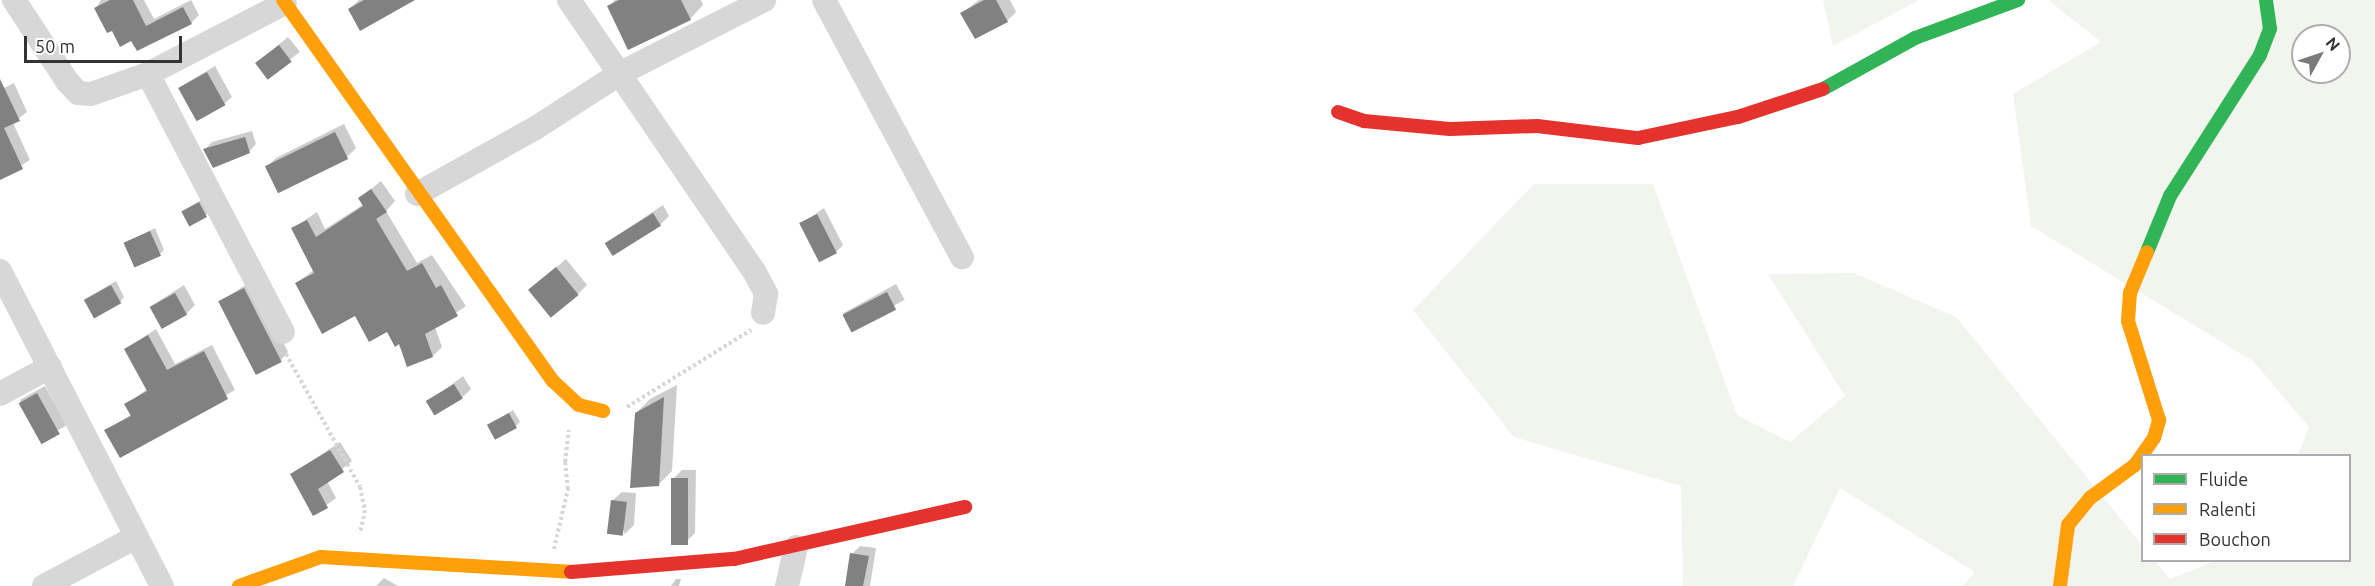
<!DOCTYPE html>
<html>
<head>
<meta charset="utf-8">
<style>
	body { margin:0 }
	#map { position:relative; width:2375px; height:586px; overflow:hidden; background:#fff; font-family:Ubuntu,sans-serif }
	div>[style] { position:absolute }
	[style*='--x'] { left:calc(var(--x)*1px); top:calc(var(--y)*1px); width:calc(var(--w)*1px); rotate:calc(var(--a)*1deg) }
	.green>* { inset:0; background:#f1f5ed }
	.shadow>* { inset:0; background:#0003; transform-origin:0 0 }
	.building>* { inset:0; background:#818181; transform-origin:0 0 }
	.path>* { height:4px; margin-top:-2px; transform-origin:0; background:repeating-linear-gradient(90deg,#d6d6d6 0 3px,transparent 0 6px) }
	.street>* { height:24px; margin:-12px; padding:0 12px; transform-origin:12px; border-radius:12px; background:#d7d7d7 }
	.fast>* { height:14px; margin:-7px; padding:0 7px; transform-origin:7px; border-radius:7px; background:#30b455 }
	.slow>* { height:14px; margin:-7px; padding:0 7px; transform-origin:7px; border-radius:7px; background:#ff9f0a }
	.jam>* { height:14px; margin:-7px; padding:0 7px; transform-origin:7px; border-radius:7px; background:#e5322d }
	span { translate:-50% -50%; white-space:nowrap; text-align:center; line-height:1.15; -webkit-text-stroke:6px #fff; paint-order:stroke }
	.legend { position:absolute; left:2141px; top:454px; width:210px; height:108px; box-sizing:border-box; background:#fff; border:2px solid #adadad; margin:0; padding:8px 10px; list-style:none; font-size:18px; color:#333 }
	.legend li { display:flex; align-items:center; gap:12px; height:30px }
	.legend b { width:30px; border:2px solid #adadad }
	.north { position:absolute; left:2291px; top:24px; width:60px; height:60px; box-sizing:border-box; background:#fff; border:2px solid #adadad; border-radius:50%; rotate:50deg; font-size:16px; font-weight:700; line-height:24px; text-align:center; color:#333 }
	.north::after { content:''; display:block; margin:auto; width:21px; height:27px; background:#7a7a7a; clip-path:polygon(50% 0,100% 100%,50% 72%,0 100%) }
	.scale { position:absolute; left:24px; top:36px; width:158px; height:27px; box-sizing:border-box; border:3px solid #333; border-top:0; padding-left:8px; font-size:18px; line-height:21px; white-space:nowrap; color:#333; -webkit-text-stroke:4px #fff; paint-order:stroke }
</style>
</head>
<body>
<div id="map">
	<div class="green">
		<i style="clip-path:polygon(1823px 0,1919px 0,1833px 46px)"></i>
		<i style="clip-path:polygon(evenodd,2048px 0,2375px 0,2375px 586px,1963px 586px,1975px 572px,1840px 488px,1793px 586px,1683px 586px,1681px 486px,1514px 437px,1413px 310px,1534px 184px,1653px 184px,1737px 415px,1790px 442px,1845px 396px,1768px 274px,1854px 273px,1956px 317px,2142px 545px,2142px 560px,2155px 561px,2170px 579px,2215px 561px,2350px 560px,2350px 456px,2298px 455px,2309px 427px,2253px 361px,2031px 226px,2013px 94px,2101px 42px,2048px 0,2303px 36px,2339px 36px,2339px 72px,2303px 72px,2303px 36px)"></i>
	</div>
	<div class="shadow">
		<i style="clip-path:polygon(101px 0,144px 0,154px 19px,191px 0,199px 15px,191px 23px,132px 39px,113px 29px,96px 8px)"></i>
		<i style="clip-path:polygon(359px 0,396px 0,349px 9px)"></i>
		<i style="clip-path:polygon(615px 0,701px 0,703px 5px,690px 19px,609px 6px)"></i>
		<i style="clip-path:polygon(979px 0,1010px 0,1016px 12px,1007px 21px,962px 13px)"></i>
		<i style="left:288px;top:37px;width:19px;height:40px;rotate:51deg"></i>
		<i style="clip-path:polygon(215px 66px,232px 97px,224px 104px,180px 87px)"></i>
		<i style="clip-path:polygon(14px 83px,27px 112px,13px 123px,30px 160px,0 178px,0 90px)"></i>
		<i style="clip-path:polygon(344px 124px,356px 148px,347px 157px,267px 167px,276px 158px)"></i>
		<i style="clip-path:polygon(252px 131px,256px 144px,249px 152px,205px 149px,212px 142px)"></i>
		<i style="clip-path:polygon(381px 181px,395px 201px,386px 211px,417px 263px,432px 255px,466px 306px,435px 327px,442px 347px,433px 356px,400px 342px,387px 330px,296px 283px,314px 270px,293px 228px,317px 212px,325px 229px,364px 204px,360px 198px)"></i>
		<i style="clip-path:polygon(203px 199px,210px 211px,206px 215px,183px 211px)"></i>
		<i style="clip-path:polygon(663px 205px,669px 216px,660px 225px,606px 243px)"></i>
		<i style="clip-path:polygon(824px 208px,843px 245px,836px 252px,801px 224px)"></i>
		<i style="clip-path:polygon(155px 228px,164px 250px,160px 254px,125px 243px)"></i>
		<i style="clip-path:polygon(566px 259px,587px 285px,578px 294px,530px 290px)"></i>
		<i style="clip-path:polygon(116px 281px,124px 297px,120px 302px,85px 299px)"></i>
		<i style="clip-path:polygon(252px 281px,288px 352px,280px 361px,220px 301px)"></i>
		<i style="left:896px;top:284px;width:18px;height:60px;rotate:61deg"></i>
		<i style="clip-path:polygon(184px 285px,195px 305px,186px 314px,151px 306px)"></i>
		<i style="clip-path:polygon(156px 329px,175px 364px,212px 345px,235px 390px,121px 456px,106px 430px,132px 414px,126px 405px,147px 389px,126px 349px)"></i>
		<i style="clip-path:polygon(463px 376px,471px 389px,462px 398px,428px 402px)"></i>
		<i style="clip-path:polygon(677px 385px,672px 471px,658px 485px,636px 413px,650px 399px)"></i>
		<i style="left:45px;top:386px;width:45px;height:29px;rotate:61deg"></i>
		<i style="clip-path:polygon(513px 410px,520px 422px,516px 426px,489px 425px)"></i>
		<i style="clip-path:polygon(340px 442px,352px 461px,327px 481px,336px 498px,314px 514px,292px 474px)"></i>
		<i style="clip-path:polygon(682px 470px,696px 470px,695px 533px,686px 542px,673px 479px)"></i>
		<i style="clip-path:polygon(622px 492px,636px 493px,634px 525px,625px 534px,612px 501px)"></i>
		<i style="clip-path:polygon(860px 546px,876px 548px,870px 586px,847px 586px,852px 554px)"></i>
		<i style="clip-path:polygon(384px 578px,398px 586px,376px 586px)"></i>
		<i style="clip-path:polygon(676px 579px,681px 579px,679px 586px,671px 586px)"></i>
	</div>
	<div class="building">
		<i style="clip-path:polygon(110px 0,133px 0,146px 26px,183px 7px,192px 24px,137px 51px,131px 41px,120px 47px,112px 31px,107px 33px,94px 8px)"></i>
		<i style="clip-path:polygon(364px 0,415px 0,360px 31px,348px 9px)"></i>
		<i style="clip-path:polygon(619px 0,681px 0,691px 20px,628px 50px,607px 6px)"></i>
		<i style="clip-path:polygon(984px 0,996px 0,1008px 22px,975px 39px,960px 13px)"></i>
		<i style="left:279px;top:45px;width:21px;height:30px;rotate:53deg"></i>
		<i style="left:207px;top:72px;width:38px;height:33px;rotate:61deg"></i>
		<i style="clip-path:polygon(0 79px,20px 121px,4px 128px,23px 169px,0 180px)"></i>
		<i style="left:335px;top:132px;width:30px;height:78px;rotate:64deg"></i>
		<i style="clip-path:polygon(245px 137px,250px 153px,213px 168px,203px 149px)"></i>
		<i style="clip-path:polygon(371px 189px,387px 212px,376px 219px,407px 271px,422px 263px,436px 288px,441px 285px,458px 316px,425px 334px,433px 357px,407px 367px,399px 344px,395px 347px,387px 332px,369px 342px,355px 316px,322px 334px,295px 283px,314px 273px,291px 228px,307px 220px,316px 237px,363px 206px,358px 198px)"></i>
		<i style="left:199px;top:202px;width:17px;height:20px;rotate:62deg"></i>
		<i style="left:653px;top:213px;width:15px;height:57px;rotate:58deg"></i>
		<i style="left:817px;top:214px;width:44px;height:20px;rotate:63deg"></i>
		<i style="left:150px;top:231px;width:27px;height:29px;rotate:66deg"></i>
		<i style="left:556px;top:267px;width:36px;height:36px;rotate:51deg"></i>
		<i style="left:111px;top:285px;width:21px;height:31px;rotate:61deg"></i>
		<i style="left:244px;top:288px;width:83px;height:29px;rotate:63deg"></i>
		<i style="left:887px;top:292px;width:20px;height:50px;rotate:63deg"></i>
		<i style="left:175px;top:293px;width:25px;height:29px;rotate:61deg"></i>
		<i style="clip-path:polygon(148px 335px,167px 370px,204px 351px,228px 399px,120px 458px,104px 430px,131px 416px,124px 404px,147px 391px,124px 349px)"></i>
		<i style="left:454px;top:384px;width:17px;height:33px;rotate:59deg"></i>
		<i style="left:37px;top:393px;width:47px;height:21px;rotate:61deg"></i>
		<i style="clip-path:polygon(664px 397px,659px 486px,630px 488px,635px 413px)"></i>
		<i style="left:509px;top:413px;width:17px;height:25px;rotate:62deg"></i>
		<i style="clip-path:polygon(330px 450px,344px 472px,318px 489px,328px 508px,313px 516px,290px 474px)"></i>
		<i style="left:671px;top:478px;width:17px;height:67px"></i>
		<i style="left:611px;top:500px;width:16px;height:34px;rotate:7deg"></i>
		<i style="clip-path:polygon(850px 553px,869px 556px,863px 586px,845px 586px)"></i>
	</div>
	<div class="path">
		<i style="--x:286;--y:354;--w:152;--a:60.9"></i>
		<i style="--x:360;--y:487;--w:24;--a:78"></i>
		<i style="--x:365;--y:510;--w:24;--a:102"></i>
		<i style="--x:627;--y:407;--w:146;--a:-31.8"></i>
		<i style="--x:554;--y:549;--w:62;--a:-76.9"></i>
		<i style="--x:568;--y:489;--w:27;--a:-96"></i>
		<i style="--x:565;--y:462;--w:32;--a:-83"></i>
	</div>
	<div class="street">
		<i style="--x:14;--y:0;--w:97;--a:56.8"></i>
		<i style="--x:67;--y:81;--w:16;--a:47"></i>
		<i style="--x:78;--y:93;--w:13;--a:4"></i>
		<i style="--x:91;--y:94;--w:60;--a:-19.3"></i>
		<i style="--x:148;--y:74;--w:154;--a:-27.4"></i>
		<i style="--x:569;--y:0;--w:328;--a:55.7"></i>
		<i style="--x:754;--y:271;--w:26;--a:62"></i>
		<i style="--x:766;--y:294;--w:19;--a:99"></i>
		<i style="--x:824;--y:0;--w:292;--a:61.8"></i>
		<i style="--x:148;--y:74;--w:291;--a:62.4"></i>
		<i style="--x:417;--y:194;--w:134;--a:-29.1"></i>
		<i style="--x:534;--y:129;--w:101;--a:-32.9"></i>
		<i style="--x:619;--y:74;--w:163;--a:-27"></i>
		<i style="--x:0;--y:271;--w:354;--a:62.8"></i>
		<i style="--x:0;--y:394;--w:57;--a:-28.4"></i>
		<i style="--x:44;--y:586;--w:104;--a:-28"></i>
		<i style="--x:787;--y:586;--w:40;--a:-77"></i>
	</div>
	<div class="fast">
		<i style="--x:1823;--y:89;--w:105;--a:-29"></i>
		<i style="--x:1915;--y:38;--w:110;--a:-20.3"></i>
		<i style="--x:2147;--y:252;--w:61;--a:-67.7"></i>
		<i style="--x:2170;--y:196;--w:167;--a:-57.4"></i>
		<i style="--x:2260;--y:55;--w:28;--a:-69"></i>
		<i style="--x:2270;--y:29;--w:29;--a:-98"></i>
	</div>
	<div class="slow">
		<i style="--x:283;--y:0;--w:467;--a:54.7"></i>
		<i style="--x:553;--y:381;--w:35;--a:43"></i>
		<i style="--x:579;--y:405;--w:25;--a:14"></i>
		<i style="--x:239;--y:586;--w:87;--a:-19.5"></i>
		<i style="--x:321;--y:557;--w:250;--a:3.4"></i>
		<i style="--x:2060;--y:586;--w:62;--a:-82.5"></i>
		<i style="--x:2068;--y:525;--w:35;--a:-51"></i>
		<i style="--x:2090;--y:498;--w:56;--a:-36.3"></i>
		<i style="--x:2135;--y:465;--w:33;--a:-55"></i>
		<i style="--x:2154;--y:438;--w:19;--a:-74"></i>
		<i style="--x:2159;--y:420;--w:104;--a:-107.4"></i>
		<i style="--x:2128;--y:321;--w:28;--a:-86"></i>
		<i style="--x:2130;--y:293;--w:44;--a:-67.5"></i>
	</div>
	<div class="jam">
		<i style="--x:1338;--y:112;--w:28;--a:19"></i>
		<i style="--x:1364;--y:121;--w:86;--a:5.3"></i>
		<i style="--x:1450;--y:129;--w:87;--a:-2"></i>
		<i style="--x:1537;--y:126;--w:102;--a:6.8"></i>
		<i style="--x:1638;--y:138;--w:102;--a:-11.9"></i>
		<i style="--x:1738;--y:117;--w:89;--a:-18.2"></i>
		<i style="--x:571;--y:572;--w:164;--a:-4.6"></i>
		<i style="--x:734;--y:559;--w:237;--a:-12.7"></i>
	</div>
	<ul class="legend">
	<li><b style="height:8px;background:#30b455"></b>Fluide</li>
	<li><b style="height:8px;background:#ff9f0a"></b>Ralenti</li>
	<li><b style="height:8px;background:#e5322d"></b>Bouchon</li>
	</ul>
	<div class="north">N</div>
	<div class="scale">50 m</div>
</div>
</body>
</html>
